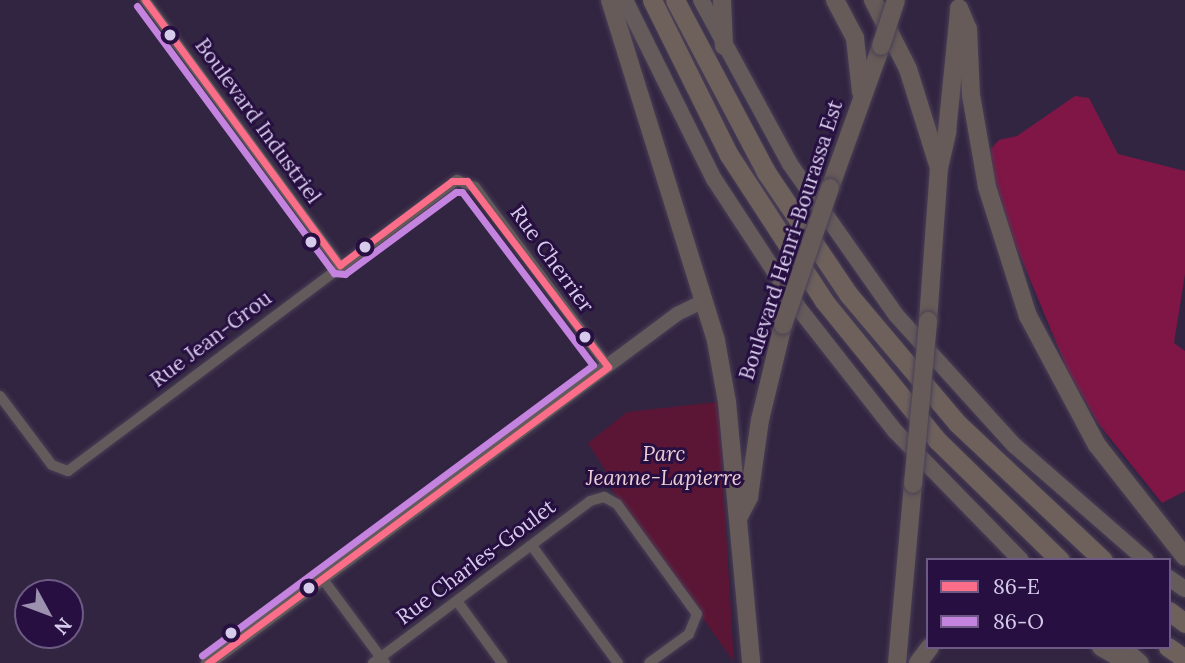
<!DOCTYPE html>
<html>
<head>
<meta charset="utf-8">
<style>
	body { margin:0 }
	#map { position:relative; width:1185px; height:663px; overflow:hidden; background:#322541; font-family:Lora,serif }
	div>[style] { position:absolute }
	[style*='--x'] { left:calc(var(--x)*1px); top:calc(var(--y)*1px); width:calc(var(--w)*1px); rotate:calc(var(--a)*1deg) }
	.green>* { inset:0; background:#5c1635 }
	.forest>* { inset:0; background:#7f1646 }
	.roads { filter:drop-shadow(0 0 2px #493f56) drop-shadow(0 0 2px #493f56) }
	.minor>* { height:10px; margin:-5px; padding:0 5px; transform-origin:5px; border-radius:5px; background:#635a5c }
	.tertiary>* { height:14px; margin:-7px; padding:0 7px; transform-origin:7px; border-radius:7px; background:#635a5c }
	.secondary>* { height:16px; margin:-8px; padding:0 8px; transform-origin:8px; border-radius:8px; background:#655b5b }
	.primary>* { height:18px; margin:-9px; padding:0 9px; transform-origin:9px; border-radius:9px; background:#665b58 }
	.motorway>* { height:19px; margin:-9.5px; padding:0 9.5px; transform-origin:9.5px; border-radius:9.5px; background:#6e615c }
	.bridges { filter:drop-shadow(0 0 2px #493f56) drop-shadow(0 0 2px #493f56) }
	.primary-bridge>* { height:18px; margin:-9px; padding:0 9px; transform-origin:9px; border-radius:9px; background:#665b58 }
	.bus-1>* { height:7px; margin:-3.5px; padding:0 3.5px; transform-origin:3.5px; border-radius:3.5px; background:#fb6d88 }
	.bus-2>* { height:7px; margin:-3.5px; padding:0 3.5px; transform-origin:3.5px; border-radius:3.5px; background:#c483df }
	.dots>* { width:19px; height:19px; translate:-50% -50%; box-sizing:border-box; border:4px solid #271041; border-radius:50% }
	span { translate:-50% -50%; white-space:nowrap; text-align:center; line-height:1.15; -webkit-text-stroke:6px #271041; paint-order:stroke }
	.street-label { font-size:21px; color:#d7cbeb }
	.park-label { font-size:21px; color:#eeced6; font-style:italic }
	.legend { position:absolute; left:926px; top:558px; width:245px; height:91px; box-sizing:border-box; background:#271041; border:2px solid #6d5b85; margin:0; padding:9px 12px; list-style:none; font-size:21px; color:#d7cbeb }
	.legend li { display:flex; align-items:center; gap:14px; height:35px }
	.legend b { width:35px; border:2px solid #6d5b85 }
	.north { position:absolute; left:14px; top:579px; width:70px; height:70px; box-sizing:border-box; background:#271041; border:2px solid #6d5b85; border-radius:50%; rotate:131deg; font-size:19px; font-weight:700; line-height:28px; text-align:center; color:#d7cbeb }
	.north::after { content:''; display:block; margin:auto; width:24px; height:32px; background:#9d91b0; clip-path:polygon(50% 0,100% 100%,50% 72%,0 100%) }
</style>
</head>
<body>
<div id="map">
	<div class="green">
		<i style="clip-path:polygon(718px 402px,734px 662px,613px 492px,610px 478px,588px 443px,627px 412px)"></i>
	</div>
	<div class="forest">
		<i style="clip-path:polygon(1075px 96px,1089px 98px,1118px 154px,1185px 171px,1185px 274px,1174px 343px,1185px 351px,1185px 491px,1162px 503px,1098px 423px,1068px 371px,1012px 236px,994px 176px,989px 151px,999px 140px,1017px 136px)"></i>
	</div>
	<div class="roads">
		<div class="minor">
			<i style="--x:145;--y:0;--w:329;--a:53.7"></i>
			<i style="--x:0;--y:396;--w:86;--a:53"></i>
			<i style="--x:52;--y:465;--w:17;--a:21"></i>
			<i style="--x:68;--y:471;--w:486;--a:-36.8"></i>
			<i style="--x:457;--y:180;--w:19;--a:21"></i>
			<i style="--x:475;--y:187;--w:224;--a:53.5"></i>
			<i style="--x:532;--y:546;--w:145;--a:53.7"></i>
			<i style="--x:322;--y:578;--w:106;--a:53.5"></i>
			<i style="--x:457;--y:601;--w:77;--a:54"></i>
			<i style="--x:373;--y:663;--w:271;--a:-36.7"></i>
			<i style="--x:590;--y:501;--w:15;--a:-16"></i>
			<i style="--x:604;--y:497;--w:15;--a:28"></i>
			<i style="--x:617;--y:504;--w:136;--a:54"></i>
			<i style="--x:697;--y:614;--w:22;--a:112"></i>
			<i style="--x:689;--y:634;--w:49;--a:144.1"></i>
		</div>
		<div class="tertiary">
			<i style="--x:208;--y:663;--w:585;--a:-36.65"></i>
			<i style="--x:677;--y:314;--w:30;--a:-26"></i>
		</div>
		<div class="secondary">
			<i style="--x:625;--y:0;--w:200;--a:63.6"></i>
			<i style="--x:714;--y:179;--w:152;--a:56.8"></i>
			<i style="--x:797;--y:306;--w:159;--a:51.9"></i>
			<i style="--x:895;--y:431;--w:180;--a:45.7"></i>
			<i style="--x:701;--y:0;--w:187;--a:61.5"></i>
			<i style="--x:790;--y:164;--w:184;--a:54.9"></i>
			<i style="--x:896;--y:315;--w:176;--a:47.8"></i>
			<i style="--x:1014;--y:445;--w:175;--a:41.1"></i>
			<i style="--x:1169;--y:578;--w:19;--a:35"></i>
			<i style="--x:1123;--y:647;--w:24;--a:42"></i>
		</div>
		<div class="primary">
			<i style="--x:610;--y:0;--w:357;--a:72.7"></i>
			<i style="--x:716;--y:341;--w:62;--a:79.8"></i>
			<i style="--x:727;--y:402;--w:262;--a:84.7"></i>
			<i style="--x:722;--y:0;--w:46;--a:87.5"></i>
			<i style="--x:835;--y:0;--w:43;--a:62.2"></i>
			<i style="--x:855;--y:38;--w:54;--a:83.7"></i>
			<i style="--x:873;--y:0;--w:77;--a:63.1"></i>
			<i style="--x:908;--y:69;--w:104;--a:72.6"></i>
			<i style="--x:959;--y:8;--w:23;--a:67"></i>
			<i style="--x:968;--y:29;--w:66;--a:87.4"></i>
			<i style="--x:971;--y:95;--w:93;--a:80.1"></i>
			<i style="--x:987;--y:187;--w:135;--a:72.4"></i>
			<i style="--x:1028;--y:316;--w:146;--a:61.9"></i>
			<i style="--x:1097;--y:445;--w:142;--a:51.8"></i>
			<i style="--x:830;--y:188;--w:151;--a:-70.2"></i>
			<i style="--x:928;--y:321;--w:153;--a:-85.9"></i>
			<i style="--x:939;--y:168;--w:37;--a:-77"></i>
			<i style="--x:947;--y:132;--w:122;--a:-84.3"></i>
			<i style="--x:738;--y:518;--w:24;--a:-62"></i>
			<i style="--x:749;--y:497;--w:78;--a:-81.9"></i>
			<i style="--x:760;--y:420;--w:98;--a:-76.4"></i>
			<i style="--x:1101;--y:647;--w:32;--a:30"></i>
			<i style="--x:897;--y:663;--w:180;--a:-84.9"></i>
			<i style="--x:918;--y:663;--w:20;--a:-53"></i>
		</div>
		<div class="motorway">
			<i style="--x:652;--y:0;--w:173;--a:63.6"></i>
			<i style="--x:729;--y:155;--w:174;--a:56.9"></i>
			<i style="--x:824;--y:301;--w:179;--a:50.9"></i>
			<i style="--x:937;--y:440;--w:172;--a:44.3"></i>
			<i style="--x:675;--y:0;--w:195;--a:62.1"></i>
			<i style="--x:766;--y:172;--w:148;--a:56"></i>
			<i style="--x:849;--y:295;--w:167;--a:49.8"></i>
			<i style="--x:957;--y:423;--w:200;--a:43.2"></i>
			<i style="--x:1169;--y:611;--w:20;--a:37"></i>
			<i style="--x:1168;--y:647;--w:21;--a:35"></i>
		</div>
	</div>
	<div class="bridges">
		<div class="primary-bridge">
			<i style="--x:881;--y:46;--w:48;--a:-71.9"></i>
			<i style="--x:783;--y:325;--w:145;--a:-71.1"></i>
			<i style="--x:913;--y:484;--w:164;--a:-84.7"></i>
		</div>
	</div>
	<div class="bus-1">
		<i style="--x:145;--y:0;--w:329;--a:53.7"></i>
		<i style="--x:340;--y:265;--w:140;--a:-36.9"></i>
		<i style="--x:452;--y:181;--w:15;--a:0"></i>
		<i style="--x:467;--y:181;--w:233;--a:52.8"></i>
		<i style="--x:608;--y:367;--w:498;--a:143.5"></i>
	</div>
	<div class="bus-2">
		<i style="--x:137;--y:6;--w:332;--a:53.6"></i>
		<i style="--x:334;--y:273;--w:11;--a:5"></i>
		<i style="--x:345;--y:274;--w:138;--a:-36.5"></i>
		<i style="--x:456;--y:192;--w:6;--a:0"></i>
		<i style="--x:462;--y:192;--w:217;--a:52.9"></i>
		<i style="--x:593;--y:365;--w:487;--a:143.4"></i>
	</div>
	<div class="dots">
		<i style="left:170px;top:35px;background:#d7cbeb"></i>
		<i style="left:311px;top:242px;background:#d7cbeb"></i>
		<i style="left:365px;top:247px;background:#d7cbeb"></i>
		<i style="left:585px;top:337px;background:#d7cbeb"></i>
		<i style="left:309px;top:588px;background:#d7cbeb"></i>
		<i style="left:231px;top:633px;background:#d7cbeb"></i>
	</div>
	<div class="street-label">
		<span style="left:258px;top:121px;rotate:54deg">Boulevard Industriel</span>
		<span style="left:791px;top:240px;rotate:-72deg">Boulevard Henri-Bourassa Est</span>
		<span style="left:552px;top:259px;rotate:54deg">Rue Cherrier</span>
		<span style="left:211px;top:339px;rotate:-37deg">Rue Jean-Grou</span>
		<span style="left:476px;top:562px;rotate:-37deg">Rue Charles-Goulet</span>
	</div>
	<div class="park-label">
		<span style="left:664px;top:466px">Parc<br>Jeanne-Lapierre</span>
	</div>
	<ul class="legend">
	<li><b style="height:9px;background:#fb6d88"></b>86-E</li>
	<li><b style="height:9px;background:#c483df"></b>86-O</li>
	</ul>
	<div class="north">N</div>
</div>
</body>
</html>
